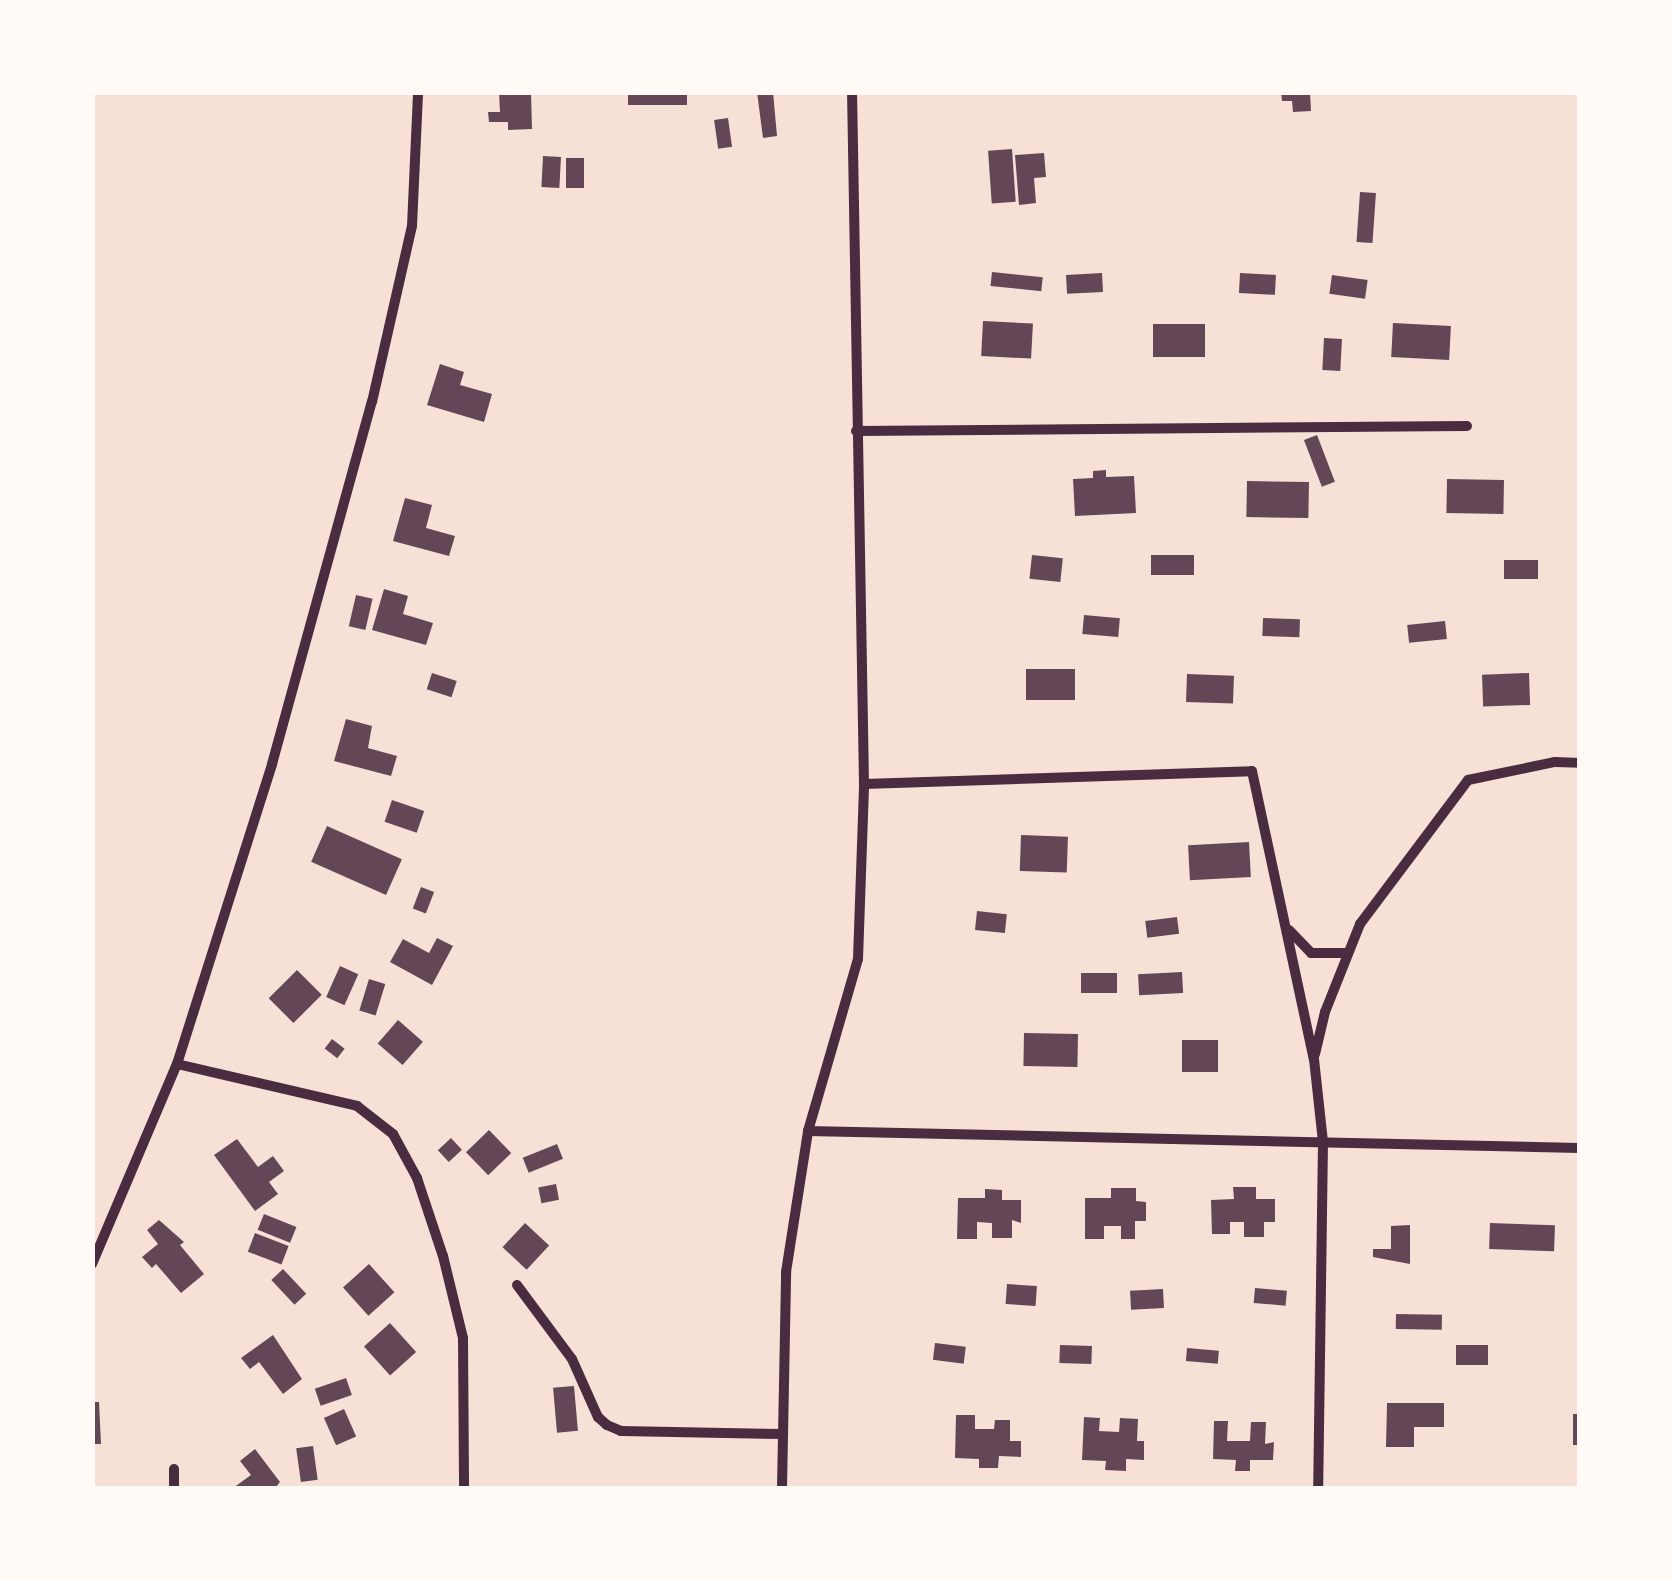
<!DOCTYPE html>
<html>
<head>
<meta charset="utf-8">
<style>
	body { margin:0 }
	#map { position:relative; width:1672px; height:1581px; overflow:hidden; background:#f7e1d7; font-family:Lora,serif }
	div>[style] { position:absolute }
	[style*='--x'] { left:calc(var(--x)*1px); top:calc(var(--y)*1px); width:calc(var(--w)*1px); rotate:calc(var(--a)*1deg) }
	.building>* { inset:0; background:#644757; transform-origin:0 0 }
	.minor>* { height:10px; margin:-5px; padding:0 5px; transform-origin:5px; border-radius:5px; background:#4a2c40 }
	span { translate:-50% -50%; white-space:nowrap; text-align:center; line-height:1.15; -webkit-text-stroke:10px #fffaf5; paint-order:stroke }
	.frame { position:absolute; inset:0; border:95px solid #fffaf5; pointer-events:none }
</style>
</head>
<body>
<div id="map">
	<div class="building">
		<i style="clip-path:polygon(499px 92px,531px 92px,532px 129px,508px 130px,508px 122px,489px 122px,488px 112px,500px 112px)"></i>
		<i style="left:628px;top:92px;width:59px;height:13px"></i>
		<i style="clip-path:polygon(757px 92px,773px 92px,777px 136px,763px 138px)"></i>
		<i style="clip-path:polygon(1281px 92px,1310px 92px,1311px 111px,1293px 112px,1292px 101px,1282px 101px)"></i>
		<i style="left:728px;top:118px;width:29px;height:14px;rotate:82deg"></i>
		<i style="left:1012px;top:149px;width:53px;height:24px;rotate:86deg"></i>
		<i style="clip-path:polygon(1044px 153px,1046px 177px,1034px 178px,1036px 203px,1019px 205px,1015px 155px)"></i>
		<i style="left:543px;top:156px;width:18px;height:31px;rotate:3deg"></i>
		<i style="left:566px;top:158px;width:18px;height:30px"></i>
		<i style="left:1360px;top:192px;width:16px;height:50px;rotate:4deg"></i>
		<i style="left:992px;top:272px;width:51px;height:14px;rotate:6deg"></i>
		<i style="left:1102px;top:273px;width:19px;height:36px;rotate:87deg"></i>
		<i style="left:1240px;top:273px;width:36px;height:20px;rotate:3deg"></i>
		<i style="left:1332px;top:275px;width:36px;height:19px;rotate:8deg"></i>
		<i style="left:983px;top:321px;width:50px;height:35px;rotate:3deg"></i>
		<i style="left:1393px;top:323px;width:58px;height:34px;rotate:3deg"></i>
		<i style="left:1153px;top:324px;width:52px;height:33px"></i>
		<i style="left:1324px;top:338px;width:18px;height:32px;rotate:3deg"></i>
		<i style="clip-path:polygon(440px 364px,464px 372px,460px 385px,492px 394px,484px 422px,427px 405px)"></i>
		<i style="left:1317px;top:435px;width:50px;height:14px;rotate:69deg"></i>
		<i style="clip-path:polygon(1106px 470px,1106px 477px,1134px 476px,1136px 513px,1075px 516px,1073px 479px,1093px 478px,1093px 471px)"></i>
		<i style="left:1447px;top:479px;width:57px;height:34px;rotate:1deg"></i>
		<i style="left:1247px;top:481px;width:62px;height:36px;rotate:1deg"></i>
		<i style="clip-path:polygon(405px 498px,432px 505px,426px 528px,455px 536px,449px 556px,393px 541px)"></i>
		<i style="left:1032px;top:555px;width:31px;height:24px;rotate:6deg"></i>
		<i style="left:1151px;top:555px;width:43px;height:20px"></i>
		<i style="left:1504px;top:560px;width:34px;height:19px"></i>
		<i style="clip-path:polygon(384px 589px,408px 596px,403px 614px,433px 623px,426px 645px,372px 630px)"></i>
		<i style="left:356px;top:595px;width:17px;height:32px;rotate:13deg"></i>
		<i style="left:1084px;top:615px;width:36px;height:19px;rotate:5deg"></i>
		<i style="left:1263px;top:618px;width:37px;height:18px;rotate:2deg"></i>
		<i style="left:1445px;top:621px;width:18px;height:38px;rotate:84deg"></i>
		<i style="left:1026px;top:669px;width:49px;height:31px"></i>
		<i style="left:432px;top:673px;width:26px;height:17px;rotate:18deg"></i>
		<i style="left:1529px;top:673px;width:32px;height:47px;rotate:88deg"></i>
		<i style="left:1187px;top:674px;width:47px;height:28px;rotate:2deg"></i>
		<i style="clip-path:polygon(346px 719px,372px 726px,368px 748px,397px 756px,391px 776px,334px 761px)"></i>
		<i style="left:392px;top:800px;width:34px;height:23px;rotate:19deg"></i>
		<i style="left:327px;top:826px;width:82px;height:39px;rotate:24deg"></i>
		<i style="left:1021px;top:835px;width:47px;height:36px;rotate:2deg"></i>
		<i style="left:1249px;top:842px;width:35px;height:61px;rotate:87deg"></i>
		<i style="left:421px;top:887px;width:14px;height:23px;rotate:21deg"></i>
		<i style="left:977px;top:911px;width:30px;height:19px;rotate:6deg"></i>
		<i style="left:1177px;top:917px;width:17px;height:32px;rotate:83deg"></i>
		<i style="clip-path:polygon(437px 938px,453px 946px,432px 985px,390px 962px,403px 939px,429px 953px)"></i>
		<i style="left:340px;top:966px;width:20px;height:34px;rotate:24deg"></i>
		<i style="left:297px;top:970px;width:35px;height:40px;rotate:45deg"></i>
		<i style="left:1182px;top:972px;width:21px;height:44px;rotate:87deg"></i>
		<i style="left:1117px;top:973px;width:20px;height:36px;rotate:90deg"></i>
		<i style="left:369px;top:979px;width:17px;height:33px;rotate:17deg"></i>
		<i style="left:398px;top:1020px;width:33px;height:31px;rotate:41deg"></i>
		<i style="left:1024px;top:1033px;width:54px;height:33px;rotate:1deg"></i>
		<i style="left:332px;top:1039px;width:16px;height:12px;rotate:38deg"></i>
		<i style="left:1182px;top:1040px;width:36px;height:32px"></i>
		<i style="left:489px;top:1130px;width:32px;height:32px;rotate:46deg"></i>
		<i style="left:451px;top:1138px;width:16px;height:18px;rotate:47deg"></i>
		<i style="clip-path:polygon(237px 1139px,258px 1167px,273px 1156px,284px 1171px,269px 1182px,278px 1194px,255px 1211px,214px 1155px)"></i>
		<i style="left:557px;top:1144px;width:16px;height:37px;rotate:68deg"></i>
		<i style="left:556px;top:1184px;width:16px;height:18px;rotate:79deg"></i>
		<i style="clip-path:polygon(1233px 1187px,1256px 1187px,1256px 1199px,1275px 1199px,1275px 1222px,1264px 1222px,1264px 1237px,1244px 1237px,1244px 1222px,1230px 1222px,1230px 1234px,1212px 1234px,1211px 1200px,1234px 1199px)"></i>
		<i style="clip-path:polygon(1111px 1188px,1136px 1188px,1136px 1201px,1146px 1202px,1146px 1221px,1135px 1221px,1135px 1239px,1121px 1239px,1121px 1226px,1104px 1226px,1104px 1239px,1085px 1239px,1085px 1198px,1111px 1198px)"></i>
		<i style="clip-path:polygon(985px 1189px,1002px 1190px,1002px 1200px,1021px 1200px,1021px 1223px,1012px 1220px,1012px 1238px,992px 1238px,992px 1223px,977px 1222px,977px 1239px,957px 1239px,958px 1198px,985px 1198px)"></i>
		<i style="left:264px;top:1214px;width:35px;height:17px;rotate:22deg"></i>
		<i style="clip-path:polygon(159px 1220px,184px 1242px,180px 1245px,204px 1274px,181px 1293px,156px 1264px,152px 1268px,142px 1257px,158px 1244px,147px 1230px)"></i>
		<i style="left:525px;top:1223px;width:33px;height:33px;rotate:43deg"></i>
		<i style="left:1490px;top:1223px;width:65px;height:26px;rotate:2deg"></i>
		<i style="clip-path:polygon(1410px 1225px,1410px 1264px,1373px 1257px,1373px 1249px,1391px 1249px,1391px 1226px)"></i>
		<i style="left:255px;top:1233px;width:36px;height:20px;rotate:21deg"></i>
		<i style="left:369px;top:1264px;width:38px;height:35px;rotate:48deg"></i>
		<i style="left:283px;top:1269px;width:34px;height:16px;rotate:47deg"></i>
		<i style="left:1007px;top:1284px;width:30px;height:20px;rotate:4deg"></i>
		<i style="left:1255px;top:1288px;width:32px;height:15px;rotate:5deg"></i>
		<i style="left:1163px;top:1289px;width:19px;height:33px;rotate:87deg"></i>
		<i style="left:1396px;top:1314px;width:46px;height:15px;rotate:1deg"></i>
		<i style="left:390px;top:1323px;width:39px;height:35px;rotate:48deg"></i>
		<i style="clip-path:polygon(273px 1335px,302px 1379px,283px 1394px,259px 1362px,250px 1369px,241px 1358px)"></i>
		<i style="left:935px;top:1343px;width:31px;height:17px;rotate:7deg"></i>
		<i style="left:1060px;top:1345px;width:32px;height:18px;rotate:2deg"></i>
		<i style="left:1456px;top:1345px;width:32px;height:20px"></i>
		<i style="left:1187px;top:1348px;width:32px;height:13px;rotate:5deg"></i>
		<i style="left:346px;top:1378px;width:18px;height:33px;rotate:71deg"></i>
		<i style="left:574px;top:1386px;width:45px;height:21px;rotate:85deg"></i>
		<i style="clip-path:polygon(92px 1402px,99px 1402px,101px 1444px,92px 1444px)"></i>
		<i style="clip-path:polygon(1387px 1403px,1444px 1403px,1444px 1427px,1414px 1427px,1414px 1447px,1386px 1447px)"></i>
		<i style="left:344px;top:1409px;width:30px;height:22px;rotate:66deg"></i>
		<i style="left:1580px;top:1414px;width:31px;height:7px;rotate:90deg"></i>
		<i style="clip-path:polygon(956px 1415px,975px 1415px,975px 1429px,994px 1429px,995px 1420px,1010px 1420px,1010px 1441px,1021px 1441px,1021px 1457px,999px 1456px,998px 1468px,979px 1468px,979px 1459px,955px 1458px)"></i>
		<i style="clip-path:polygon(1084px 1417px,1100px 1418px,1099px 1431px,1119px 1432px,1120px 1418px,1138px 1419px,1137px 1441px,1144px 1441px,1144px 1460px,1126px 1459px,1126px 1471px,1105px 1470px,1106px 1461px,1082px 1460px)"></i>
		<i style="clip-path:polygon(1214px 1421px,1228px 1421px,1227px 1441px,1250px 1441px,1251px 1422px,1266px 1422px,1265px 1444px,1274px 1442px,1273px 1460px,1250px 1460px,1250px 1471px,1235px 1471px,1236px 1460px,1213px 1459px)"></i>
		<i style="left:313px;top:1446px;width:34px;height:17px;rotate:82deg"></i>
		<i style="clip-path:polygon(255px 1449px,280px 1482px,275px 1488px,233px 1488px,251px 1475px,240px 1461px)"></i>
	</div>
	<div class="minor">
		<i style="--x:856;--y:431;--w:611;--a:-0.47"></i>
		<i style="--x:864;--y:784;--w:388;--a:-1.9"></i>
		<i style="--x:1252;--y:771;--w:295;--a:77.9"></i>
		<i style="--x:1314;--y:1059;--w:83;--a:83.8"></i>
		<i style="--x:1323;--y:1142;--w:346;--a:90.8"></i>
		<i style="--x:1289;--y:930;--w:32;--a:46"></i>
		<i style="--x:1311;--y:953;--w:37;--a:0"></i>
		<i style="--x:1315;--y:1054;--w:43;--a:-76.6"></i>
		<i style="--x:1325;--y:1012;--w:95;--a:-68.3"></i>
		<i style="--x:1360;--y:924;--w:180;--a:-53.1"></i>
		<i style="--x:1468;--y:780;--w:89;--a:-11.7"></i>
		<i style="--x:1555;--y:762;--w:25;--a:2"></i>
		<i style="--x:177;--y:1064;--w:185;--a:13.1"></i>
		<i style="--x:357;--y:1106;--w:46;--a:37.9"></i>
		<i style="--x:393;--y:1134;--w:50;--a:61.4"></i>
		<i style="--x:417;--y:1178;--w:82;--a:71.6"></i>
		<i style="--x:443;--y:1256;--w:84;--a:76.3"></i>
		<i style="--x:463;--y:1338;--w:150;--a:89.6"></i>
		<i style="--x:808;--y:1131;--w:772;--a:1.26"></i>
		<i style="--x:92;--y:1264;--w:217;--a:-67"></i>
		<i style="--x:177;--y:1064;--w:315;--a:-72.4"></i>
		<i style="--x:272;--y:764;--w:376;--a:-74.6"></i>
		<i style="--x:372;--y:402;--w:180;--a:-77.2"></i>
		<i style="--x:412;--y:226;--w:134;--a:-87.4"></i>
		<i style="--x:517;--y:1285;--w:92;--a:53.4"></i>
		<i style="--x:572;--y:1359;--w:64;--a:65.9"></i>
		<i style="--x:598;--y:1417;--w:12;--a:42"></i>
		<i style="--x:607;--y:1425;--w:15;--a:23"></i>
		<i style="--x:621;--y:1431;--w:161;--a:1.1"></i>
		<i style="--x:174;--y:1488;--w:19;--a:-90"></i>
		<i style="--x:782;--y:1488;--w:216;--a:-88.9"></i>
		<i style="--x:786;--y:1272;--w:143;--a:-81.1"></i>
		<i style="--x:808;--y:1131;--w:179;--a:-73.8"></i>
		<i style="--x:858;--y:959;--w:175;--a:-88"></i>
		<i style="--x:864;--y:784;--w:692;--a:-90.99"></i>
	</div>
	<div class="frame"></div>
</div>
</body>
</html>
